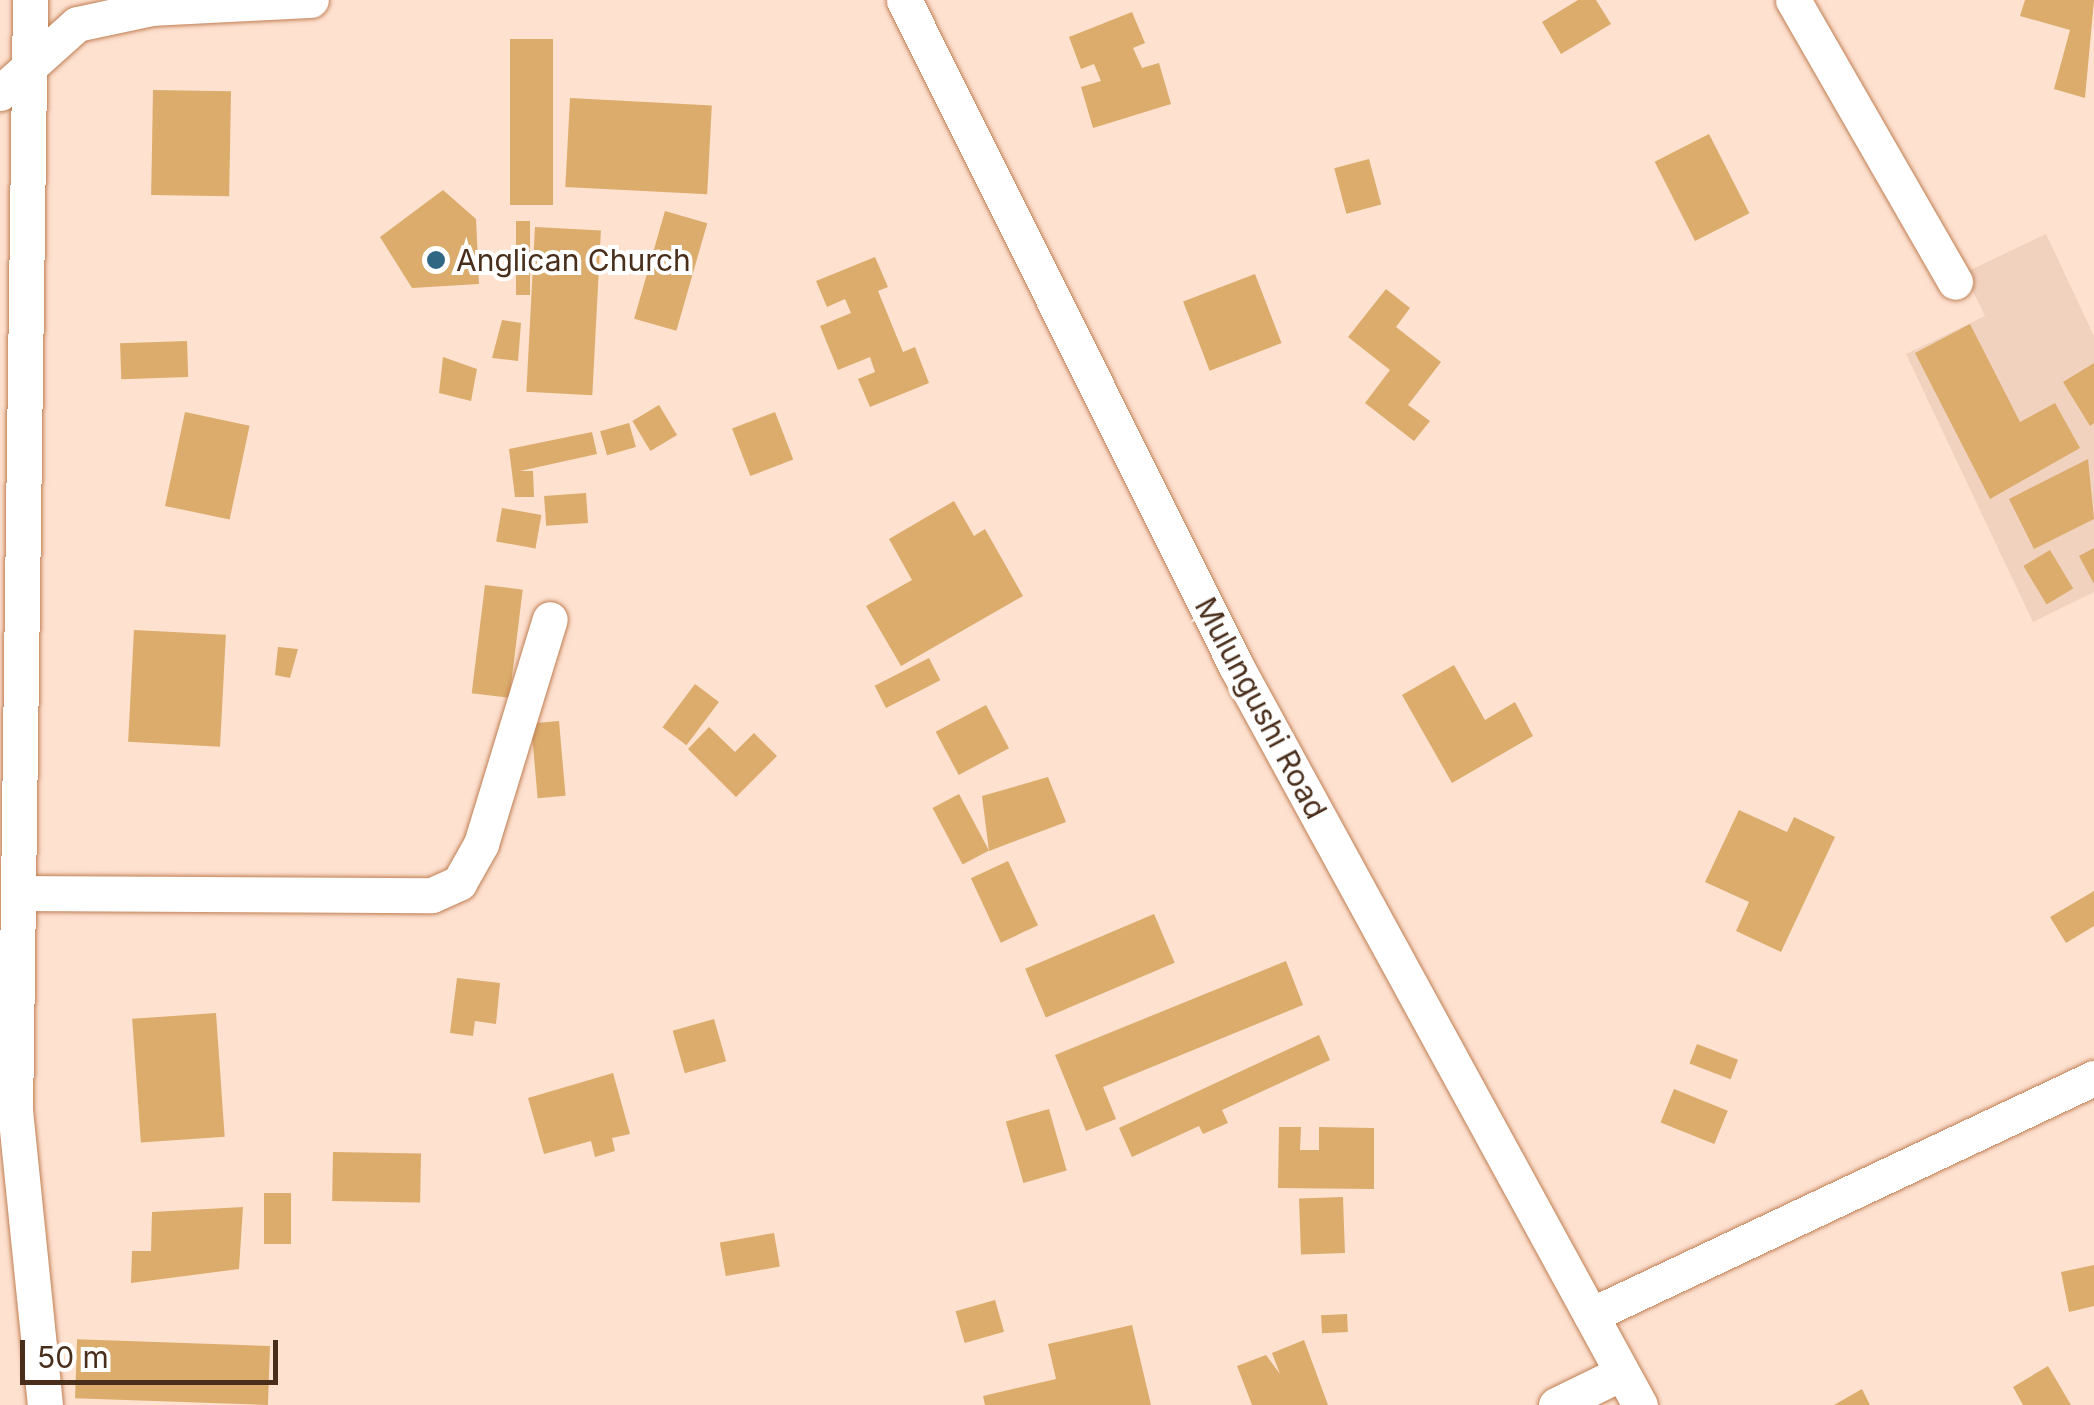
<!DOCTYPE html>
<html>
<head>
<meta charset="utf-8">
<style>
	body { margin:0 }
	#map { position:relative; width:2094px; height:1405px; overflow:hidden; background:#fee1cf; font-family:Inter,sans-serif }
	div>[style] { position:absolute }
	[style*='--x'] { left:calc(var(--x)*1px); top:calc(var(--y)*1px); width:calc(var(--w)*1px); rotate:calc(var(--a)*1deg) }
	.built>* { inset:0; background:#f1d2be }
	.building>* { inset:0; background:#dbac6b; transform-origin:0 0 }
	.roads { filter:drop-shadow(0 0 2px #bf7f53) drop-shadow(0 0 2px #bf7f53) }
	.minor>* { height:35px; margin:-17.5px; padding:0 17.5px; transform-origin:17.5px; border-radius:17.5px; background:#fff }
	.dots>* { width:28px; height:28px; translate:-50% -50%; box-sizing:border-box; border:5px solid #fff; border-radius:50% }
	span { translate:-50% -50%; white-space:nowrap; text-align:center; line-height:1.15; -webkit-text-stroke:8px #fff; paint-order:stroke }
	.poi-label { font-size:30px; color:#492e1b }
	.left { translate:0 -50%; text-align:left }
	.street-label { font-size:30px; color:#492e1b }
	.scale { position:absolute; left:20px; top:1340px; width:258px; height:45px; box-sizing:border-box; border:5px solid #492e1b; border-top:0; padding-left:12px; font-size:30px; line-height:35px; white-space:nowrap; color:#492e1b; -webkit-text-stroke:8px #fff; paint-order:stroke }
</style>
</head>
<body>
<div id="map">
	<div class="built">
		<i style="clip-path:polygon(2046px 234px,2094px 336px,2094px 592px,2033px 622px,1906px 354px,1985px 316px,1964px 273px)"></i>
	</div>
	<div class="building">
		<i style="clip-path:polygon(1578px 0,1596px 0,1611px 24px,1561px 54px,1542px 22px)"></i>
		<i style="clip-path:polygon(2025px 0,2094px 0,2085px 98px,2054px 89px,2070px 30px,2020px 16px)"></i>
		<i style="clip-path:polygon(1132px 12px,1145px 43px,1133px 48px,1142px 68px,1159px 63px,1171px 104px,1093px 128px,1081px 87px,1101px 81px,1094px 64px,1081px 69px,1069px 37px)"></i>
		<i style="left:510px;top:39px;width:43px;height:166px"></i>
		<i style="left:153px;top:90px;width:78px;height:105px;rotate:1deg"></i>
		<i style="left:570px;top:98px;width:142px;height:89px;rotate:3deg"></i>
		<i style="left:1709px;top:134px;width:89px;height:61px;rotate:63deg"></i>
		<i style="left:1369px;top:159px;width:47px;height:36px;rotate:75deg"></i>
		<i style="clip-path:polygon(443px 190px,476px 219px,479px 284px,412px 288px,380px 237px)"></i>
		<i style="left:665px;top:211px;width:44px;height:112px;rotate:16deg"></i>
		<i style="left:516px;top:221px;width:14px;height:74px"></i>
		<i style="left:535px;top:227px;width:66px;height:165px;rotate:3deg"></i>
		<i style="clip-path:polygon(875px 257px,888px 287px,878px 291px,903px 352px,915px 347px,929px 383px,870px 407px,858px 379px,875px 372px,870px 357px,838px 370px,820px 326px,851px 313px,845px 299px,827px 307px,816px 281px)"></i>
		<i style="left:1255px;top:274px;width:74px;height:77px;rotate:69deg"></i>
		<i style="clip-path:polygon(1386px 289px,1410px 308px,1396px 327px,1441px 362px,1408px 405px,1430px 421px,1414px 441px,1365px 403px,1390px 370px,1348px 337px)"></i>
		<i style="clip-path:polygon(502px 320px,521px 323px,518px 361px,492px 358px)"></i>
		<i style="clip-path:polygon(1970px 324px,2020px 422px,2055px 403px,2080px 448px,1990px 499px,1915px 353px)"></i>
		<i style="left:187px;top:341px;width:36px;height:67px;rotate:88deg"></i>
		<i style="clip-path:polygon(443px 357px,477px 369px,471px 401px,439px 393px)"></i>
		<i style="clip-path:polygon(2094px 363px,2094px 423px,2090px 426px,2063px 382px)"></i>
		<i style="left:659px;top:405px;width:35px;height:31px;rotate:59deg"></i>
		<i style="left:185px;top:412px;width:66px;height:96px;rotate:12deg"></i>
		<i style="left:775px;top:412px;width:51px;height:46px;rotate:69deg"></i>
		<i style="left:629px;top:423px;width:25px;height:30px;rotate:74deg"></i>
		<i style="clip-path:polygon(592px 432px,597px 454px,520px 471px,533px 471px,534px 497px,515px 497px,509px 449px)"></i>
		<i style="clip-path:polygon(2088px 459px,2094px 519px,2034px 549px,2009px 499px)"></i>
		<i style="left:586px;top:493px;width:30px;height:42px;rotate:86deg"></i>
		<i style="clip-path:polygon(954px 501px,974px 536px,985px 529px,1023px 596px,901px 666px,866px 606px,912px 580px,889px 539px)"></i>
		<i style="left:502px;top:508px;width:40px;height:34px;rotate:10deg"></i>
		<i style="clip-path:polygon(2094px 548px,2094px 584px,2079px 556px)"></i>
		<i style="left:2050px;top:550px;width:45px;height:31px;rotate:59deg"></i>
		<i style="left:485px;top:585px;width:38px;height:109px;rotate:7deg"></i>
		<i style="left:134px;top:630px;width:92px;height:112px;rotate:3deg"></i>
		<i style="clip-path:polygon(278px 647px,298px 649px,290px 678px,275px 675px)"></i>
		<i style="left:929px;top:658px;width:25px;height:61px;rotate:63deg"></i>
		<i style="clip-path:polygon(1454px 665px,1485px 720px,1515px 702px,1533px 736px,1452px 783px,1402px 695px)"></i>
		<i style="left:695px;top:684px;width:30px;height:54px;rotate:37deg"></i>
		<i style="left:986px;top:705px;width:49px;height:57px;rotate:62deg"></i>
		<i style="left:559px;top:721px;width:75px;height:28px;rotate:85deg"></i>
		<i style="clip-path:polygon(709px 727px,735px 752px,754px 733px,777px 756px,736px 797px,688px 749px)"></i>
		<i style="clip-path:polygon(1048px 777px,1066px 822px,989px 851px,982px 796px)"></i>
		<i style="left:959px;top:794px;width:64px;height:30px;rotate:62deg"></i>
		<i style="clip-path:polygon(1739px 810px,1787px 832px,1794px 817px,1835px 837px,1781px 952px,1736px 931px,1749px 902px,1705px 882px)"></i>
		<i style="left:1008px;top:861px;width:71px;height:41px;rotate:65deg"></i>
		<i style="clip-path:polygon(2094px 891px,2094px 926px,2066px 943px,2050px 917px)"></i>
		<i style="left:1154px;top:914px;width:53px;height:140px;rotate:67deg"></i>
		<i style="clip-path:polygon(1286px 961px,1303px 1005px,1103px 1087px,1116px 1119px,1086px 1131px,1055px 1055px)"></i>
		<i style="clip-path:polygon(457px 978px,500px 983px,496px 1024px,475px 1021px,473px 1036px,450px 1033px)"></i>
		<i style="left:216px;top:1013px;width:124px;height:84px;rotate:86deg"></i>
		<i style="left:714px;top:1019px;width:44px;height:43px;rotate:74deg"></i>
		<i style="clip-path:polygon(1319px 1035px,1330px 1060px,1222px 1110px,1228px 1123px,1203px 1134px,1199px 1126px,1132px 1157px,1119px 1128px)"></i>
		<i style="left:1697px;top:1044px;width:44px;height:21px;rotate:21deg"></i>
		<i style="clip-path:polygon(613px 1073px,630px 1134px,612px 1138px,615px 1151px,595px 1157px,591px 1141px,544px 1154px,528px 1098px)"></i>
		<i style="left:1674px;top:1089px;width:58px;height:36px;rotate:22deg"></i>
		<i style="left:1049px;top:1109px;width:64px;height:45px;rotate:74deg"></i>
		<i style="clip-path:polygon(1279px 1127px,1301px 1127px,1300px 1150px,1319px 1150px,1319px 1127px,1374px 1128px,1374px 1189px,1278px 1188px)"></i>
		<i style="left:333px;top:1152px;width:88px;height:49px;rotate:1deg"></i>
		<i style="left:291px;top:1193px;width:51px;height:27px;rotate:90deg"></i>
		<i style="left:1343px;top:1197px;width:56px;height:44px;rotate:88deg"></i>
		<i style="clip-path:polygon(243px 1207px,239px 1269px,131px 1283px,132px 1251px,151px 1251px,152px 1212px)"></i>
		<i style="left:774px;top:1233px;width:34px;height:55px;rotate:80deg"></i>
		<i style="clip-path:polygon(2094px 1265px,2094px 1306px,2069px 1312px,2061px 1272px)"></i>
		<i style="left:995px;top:1300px;width:33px;height:41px;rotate:74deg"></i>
		<i style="left:1347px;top:1314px;width:18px;height:26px;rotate:87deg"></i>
		<i style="clip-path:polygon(1132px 1325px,1151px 1405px,985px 1405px,983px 1396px,1056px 1379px,1048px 1344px)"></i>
		<i style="clip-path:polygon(1304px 1340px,1328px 1405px,1252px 1405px,1237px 1366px,1266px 1355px,1280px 1374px,1272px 1353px)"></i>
		<i style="left:270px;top:1346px;width:59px;height:193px;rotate:92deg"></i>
		<i style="clip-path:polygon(2048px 1366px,2071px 1405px,2023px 1405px,2013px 1387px)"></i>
		<i style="clip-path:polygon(1862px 1389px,1870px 1405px,1834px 1405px)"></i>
	</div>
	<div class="roads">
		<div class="minor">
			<i style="--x:30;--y:0;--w:1110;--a:90.77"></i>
			<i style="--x:15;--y:1110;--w:297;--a:84.2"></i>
			<i style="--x:904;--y:0;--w:744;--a:63.5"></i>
			<i style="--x:1236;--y:666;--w:842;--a:61.34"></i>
			<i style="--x:1793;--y:0;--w:325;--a:60.1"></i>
			<i style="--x:0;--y:93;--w:103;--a:-41.9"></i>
			<i style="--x:77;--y:24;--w:77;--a:-12"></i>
			<i style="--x:152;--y:8;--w:159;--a:-2.9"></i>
			<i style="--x:18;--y:893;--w:414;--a:0.3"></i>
			<i style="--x:432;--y:895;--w:30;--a:-24"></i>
			<i style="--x:459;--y:883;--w:45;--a:-60.6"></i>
			<i style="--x:481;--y:844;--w:235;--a:-73"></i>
			<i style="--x:1591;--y:1315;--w:556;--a:-25.23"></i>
			<i style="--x:1556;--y:1405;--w:73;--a:-25.9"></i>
		</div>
	</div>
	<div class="dots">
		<i style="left:436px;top:260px;background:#326783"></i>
	</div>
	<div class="poi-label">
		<span class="left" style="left:456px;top:260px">Anglican Church</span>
	</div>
	<div class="street-label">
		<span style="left:1261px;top:708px;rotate:62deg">Mulungushi Road</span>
	</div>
	<div class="scale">50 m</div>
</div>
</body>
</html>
